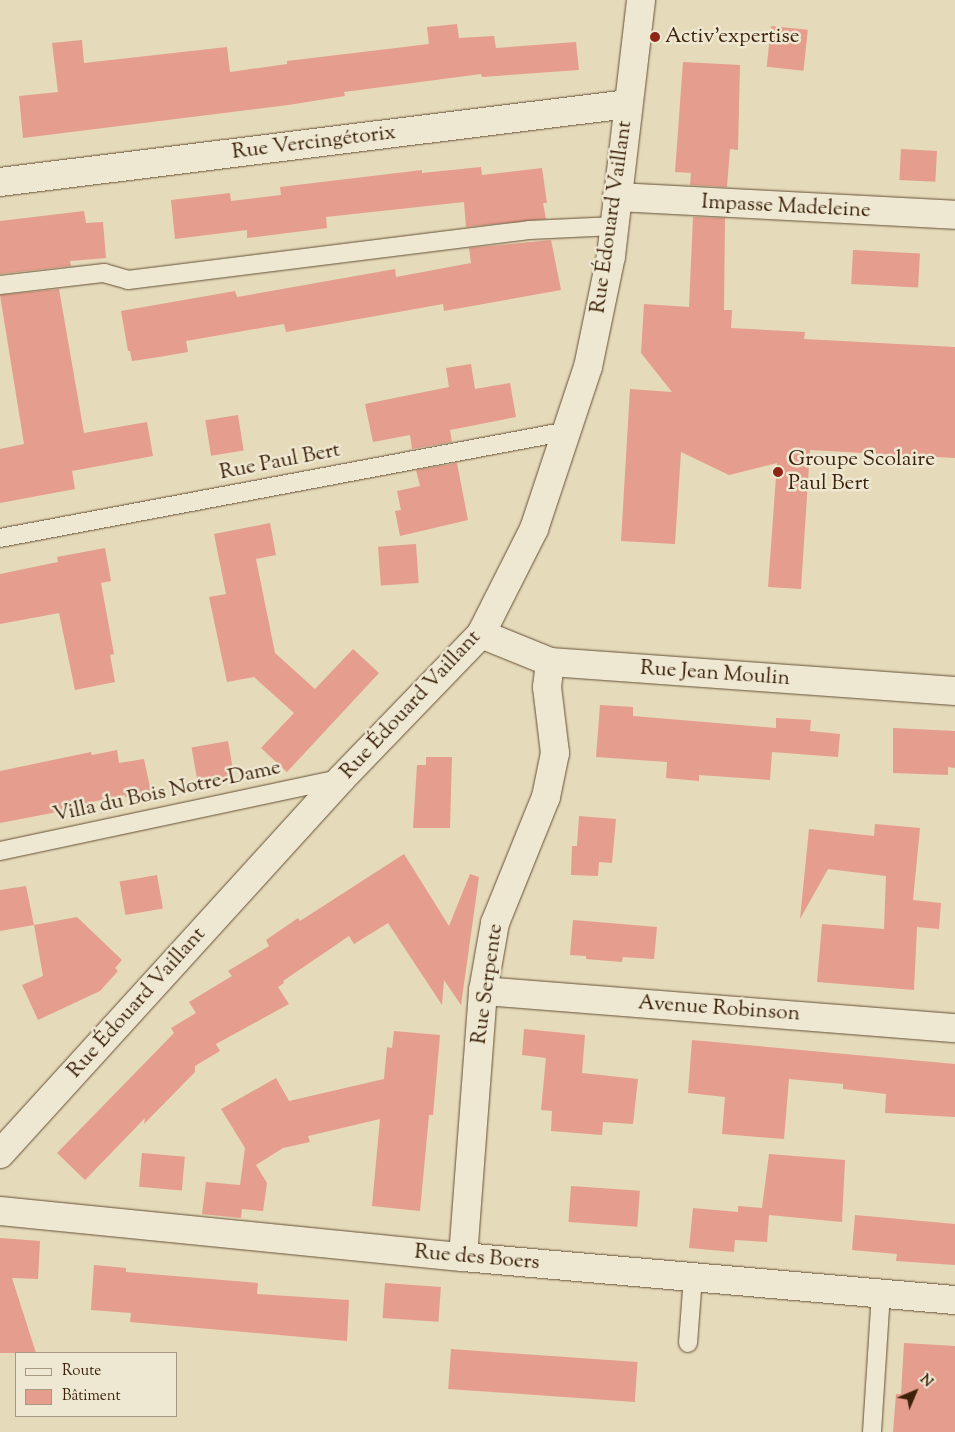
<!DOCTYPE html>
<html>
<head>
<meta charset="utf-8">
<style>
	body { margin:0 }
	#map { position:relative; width:955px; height:1432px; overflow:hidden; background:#e5daba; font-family:"Sorts Mill Goudy",serif }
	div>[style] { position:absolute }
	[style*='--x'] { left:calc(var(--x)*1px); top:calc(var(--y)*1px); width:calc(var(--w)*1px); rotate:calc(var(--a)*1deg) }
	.building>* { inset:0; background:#e59d8d; transform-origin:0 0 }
	.roads { filter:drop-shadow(0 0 1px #665035) drop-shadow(0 0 1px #665035) }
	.lane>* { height:18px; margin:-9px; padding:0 9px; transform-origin:9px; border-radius:9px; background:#eee7d2 }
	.street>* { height:28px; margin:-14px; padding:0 14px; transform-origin:14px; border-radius:14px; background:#eee7d2 }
	.dots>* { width:14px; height:14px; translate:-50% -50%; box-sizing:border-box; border:2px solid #eee7d2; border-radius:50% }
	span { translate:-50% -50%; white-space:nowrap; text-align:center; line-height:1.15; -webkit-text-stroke:5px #eee7d2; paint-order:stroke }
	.poi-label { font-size:21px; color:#3c2209 }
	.left { translate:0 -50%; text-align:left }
	.street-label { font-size:21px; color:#3c2209 }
	.legend { position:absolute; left:15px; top:1352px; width:162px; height:65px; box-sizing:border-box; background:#eee7d2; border:1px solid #a79882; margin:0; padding:6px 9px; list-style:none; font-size:15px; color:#3c2209 }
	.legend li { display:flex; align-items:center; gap:10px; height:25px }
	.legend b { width:25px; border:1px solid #a79882 }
	.north { position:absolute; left:890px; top:1367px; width:50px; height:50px; -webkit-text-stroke:4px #eee7d2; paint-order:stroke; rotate:45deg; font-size:14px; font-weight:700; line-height:20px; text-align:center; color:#3c2209 }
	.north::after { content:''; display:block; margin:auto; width:18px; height:22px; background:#3c2209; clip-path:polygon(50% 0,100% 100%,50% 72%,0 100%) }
</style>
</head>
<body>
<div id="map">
	<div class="building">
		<i style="clip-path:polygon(457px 24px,459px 38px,494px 36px,496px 48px,576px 42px,579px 70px,482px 77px,481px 74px,344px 92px,345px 96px,288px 105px,23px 138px,19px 96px,58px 92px,52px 43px,82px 40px,84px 63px,227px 47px,230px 72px,287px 64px,287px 61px,429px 44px,427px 27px)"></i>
		<i style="left:771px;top:26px;width:37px;height:41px;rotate:6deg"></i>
		<i style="clip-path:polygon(683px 62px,740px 65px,738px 150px,730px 149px,727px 187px,690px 185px,691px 173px,675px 172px)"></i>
		<i style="left:901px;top:149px;width:36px;height:31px;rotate:3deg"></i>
		<i style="clip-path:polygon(481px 167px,482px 175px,542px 168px,547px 203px,543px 203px,546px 219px,466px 227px,464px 202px,326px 217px,327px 228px,247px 238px,247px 230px,175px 239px,171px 200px,230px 193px,231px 201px,281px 195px,280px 187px,422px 170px,422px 173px)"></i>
		<i style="clip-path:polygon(84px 211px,86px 223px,103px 222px,106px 258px,70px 261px,71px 266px,0 274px,0 221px)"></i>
		<i style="clip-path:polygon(693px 217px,725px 218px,724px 310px,732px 310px,731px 328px,805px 332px,804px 339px,955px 347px,955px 458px,810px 450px,801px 589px,768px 587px,777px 463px,729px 475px,681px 452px,675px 544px,621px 541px,630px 389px,672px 392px,641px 353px,644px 304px,689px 307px)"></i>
		<i style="clip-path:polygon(551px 240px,561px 290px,444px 311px,443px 304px,286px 332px,284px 324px,186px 341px,188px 352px,159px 357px,132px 361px,130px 351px,128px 351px,121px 311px,235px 291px,237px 297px,395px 269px,396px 277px,471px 263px,469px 248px)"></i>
		<i style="left:853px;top:250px;width:67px;height:34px;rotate:3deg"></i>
		<i style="clip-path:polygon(59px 289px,84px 433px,147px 422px,153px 456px,72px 471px,75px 489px,0 503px,0 449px,24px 444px,0 295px)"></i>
		<i style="clip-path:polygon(471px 364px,475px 389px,510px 383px,516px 417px,450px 430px,452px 442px,412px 449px,410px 435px,373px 442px,365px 404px,449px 387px,446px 368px)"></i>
		<i style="left:238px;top:415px;width:36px;height:33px;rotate:81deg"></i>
		<i style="clip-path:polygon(457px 463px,468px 520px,400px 536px,395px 511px,401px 510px,397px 491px,420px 486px,416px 470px)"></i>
		<i style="clip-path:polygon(270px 523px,276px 555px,256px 559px,275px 653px,315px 689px,353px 649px,379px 673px,287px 772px,261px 748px,294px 713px,254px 677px,227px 682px,209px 597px,226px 594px,214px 534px)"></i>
		<i style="left:416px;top:544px;width:39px;height:38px;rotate:86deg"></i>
		<i style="clip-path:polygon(105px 548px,111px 581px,101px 583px,114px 654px,110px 655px,115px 682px,75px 690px,59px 613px,0 624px,0 574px,58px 562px,57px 557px)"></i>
		<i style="clip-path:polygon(600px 705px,633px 707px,633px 716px,776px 728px,776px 718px,811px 720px,810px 731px,840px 734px,838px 757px,772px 752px,770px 780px,699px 775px,699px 781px,666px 778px,667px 762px,596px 757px)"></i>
		<i style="clip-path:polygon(893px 728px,955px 731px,955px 768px,948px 767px,948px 775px,893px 773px)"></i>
		<i style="left:228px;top:741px;width:35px;height:37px;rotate:80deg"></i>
		<i style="clip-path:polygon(117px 750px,119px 763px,144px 759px,151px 792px,125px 797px,125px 795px,77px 805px,78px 808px,0 823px,0 771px,91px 752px,92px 755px)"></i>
		<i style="clip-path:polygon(426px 757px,452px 757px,450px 828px,413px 828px,417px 765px,426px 765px)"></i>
		<i style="clip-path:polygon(579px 816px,616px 819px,612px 863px,599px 862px,598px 876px,571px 875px,572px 846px,577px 846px)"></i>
		<i style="clip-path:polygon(875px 824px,920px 828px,913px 900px,941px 903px,939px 929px,917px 927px,914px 990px,817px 982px,822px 924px,884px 929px,886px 876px,828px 869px,800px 919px,809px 829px,874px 836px)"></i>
		<i style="clip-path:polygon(404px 854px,449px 926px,470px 874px,479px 877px,461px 1005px,444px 980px,442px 1005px,388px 923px,354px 944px,349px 936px,283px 981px,284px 983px,278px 987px,289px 1004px,216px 1044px,220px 1051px,195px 1066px,195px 1072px,144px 1124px,145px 1118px,85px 1180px,57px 1153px,174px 1033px,171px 1028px,196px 1013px,189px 1002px,232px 976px,228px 971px,269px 946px,266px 940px,298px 918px,300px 921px)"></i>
		<i style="left:157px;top:875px;width:34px;height:38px;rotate:80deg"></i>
		<i style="clip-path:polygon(26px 886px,34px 925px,77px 917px,122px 960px,115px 968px,118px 971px,100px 991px,38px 1020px,22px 985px,43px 976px,34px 925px,0 931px,0 890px)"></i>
		<i style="clip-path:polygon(573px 920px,657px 927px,654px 959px,623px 957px,622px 962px,586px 959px,586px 956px,570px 955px)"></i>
		<i style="clip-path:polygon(524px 1029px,585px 1035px,582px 1073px,638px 1079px,633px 1124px,603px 1122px,602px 1135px,551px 1131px,552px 1111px,541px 1110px,546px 1058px,522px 1055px)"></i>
		<i style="clip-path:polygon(394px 1031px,440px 1035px,433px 1115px,429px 1115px,420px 1211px,372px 1206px,380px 1119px,308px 1136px,310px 1142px,283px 1148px,256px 1165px,267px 1183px,263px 1211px,242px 1209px,241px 1218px,202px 1214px,206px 1182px,240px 1185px,245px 1148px,221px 1109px,276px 1078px,289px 1101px,384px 1079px,387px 1047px,392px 1048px)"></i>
		<i style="clip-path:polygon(692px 1040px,955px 1064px,955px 1117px,885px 1113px,886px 1094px,843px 1089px,843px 1084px,789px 1079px,784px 1139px,722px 1134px,725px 1097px,688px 1093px)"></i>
		<i style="left:142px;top:1153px;width:43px;height:34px;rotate:5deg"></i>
		<i style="clip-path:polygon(769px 1154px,845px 1160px,842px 1222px,769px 1215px,767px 1242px,735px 1240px,734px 1252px,689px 1248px,693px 1208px,738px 1212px,738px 1206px,762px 1208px)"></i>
		<i style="left:571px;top:1186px;width:69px;height:36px;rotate:4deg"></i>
		<i style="clip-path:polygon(855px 1215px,955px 1224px,955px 1265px,896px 1261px,897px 1254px,852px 1250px)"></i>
		<i style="clip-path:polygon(0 1238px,40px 1241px,38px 1279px,12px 1278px,36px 1353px,0 1353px)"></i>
		<i style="clip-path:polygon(94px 1265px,126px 1268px,126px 1272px,258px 1283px,257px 1294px,349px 1300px,347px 1341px,130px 1322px,131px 1313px,91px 1310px)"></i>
		<i style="left:385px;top:1283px;width:56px;height:35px;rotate:4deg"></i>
		<i style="clip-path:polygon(904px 1343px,955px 1346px,955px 1432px,893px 1432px,896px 1394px,901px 1394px)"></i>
		<i style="left:451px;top:1349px;width:187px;height:40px;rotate:4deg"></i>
	</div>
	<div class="roads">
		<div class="lane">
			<i style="--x:0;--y:285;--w:105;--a:-6.6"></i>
			<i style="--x:104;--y:273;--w:25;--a:16"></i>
			<i style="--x:128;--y:280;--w:404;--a:-7.1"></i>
			<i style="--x:529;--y:230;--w:86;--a:-2.7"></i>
			<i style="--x:0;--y:538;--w:578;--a:-10.67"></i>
			<i style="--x:0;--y:851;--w:350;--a:-12"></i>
			<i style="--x:688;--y:1343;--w:66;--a:-85.7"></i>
			<i style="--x:872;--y:1432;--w:139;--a:-86.3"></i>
		</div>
		<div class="street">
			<i style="--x:0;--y:182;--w:633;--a:-7.08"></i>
			<i style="--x:617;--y:197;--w:338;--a:3"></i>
			<i style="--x:481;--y:634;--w:74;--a:22.1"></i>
			<i style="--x:550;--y:662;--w:406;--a:4.1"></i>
			<i style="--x:483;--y:991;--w:473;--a:4.5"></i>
			<i style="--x:0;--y:1154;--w:508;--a:-47.71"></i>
			<i style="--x:342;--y:778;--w:200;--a:-46"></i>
			<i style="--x:481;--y:634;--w:118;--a:-63.2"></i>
			<i style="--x:534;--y:529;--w:171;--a:-71.6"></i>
			<i style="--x:588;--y:367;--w:113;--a:-78.3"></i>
			<i style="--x:611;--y:256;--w:258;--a:-83.3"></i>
			<i style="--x:0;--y:1211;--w:465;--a:5.7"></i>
			<i style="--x:463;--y:1257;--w:494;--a:5"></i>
			<i style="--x:463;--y:1257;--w:267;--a:-85.7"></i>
			<i style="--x:483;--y:991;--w:69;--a:-80"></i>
			<i style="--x:495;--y:923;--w:136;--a:-68"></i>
			<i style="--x:546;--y:797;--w:45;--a:-78.4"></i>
			<i style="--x:555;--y:753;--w:66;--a:-96.9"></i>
			<i style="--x:547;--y:687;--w:25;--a:-83"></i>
		</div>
	</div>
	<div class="dots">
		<i style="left:655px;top:37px;background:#8f2418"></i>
		<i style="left:778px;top:472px;background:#8f2418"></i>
	</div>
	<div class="poi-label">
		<span class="left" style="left:665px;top:37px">Activ'expertise</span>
		<span class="left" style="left:788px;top:472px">Groupe Scolaire<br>Paul Bert</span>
	</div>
	<div class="street-label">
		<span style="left:314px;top:143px;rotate:-7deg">Rue Vercingétorix</span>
		<span style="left:786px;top:207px;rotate:3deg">Impasse Madeleine</span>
		<span style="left:612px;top:217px;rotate:-82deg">Rue Édouard Vaillant</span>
		<span style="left:280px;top:462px;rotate:-11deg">Rue Paul Bert</span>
		<span style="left:715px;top:674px;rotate:4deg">Rue Jean Moulin</span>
		<span style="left:411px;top:705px;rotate:-47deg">Rue Édouard Vaillant</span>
		<span style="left:167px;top:792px;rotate:-12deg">Villa du Bois Notre-Dame</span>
		<span style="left:488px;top:984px;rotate:-82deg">Rue Serpente</span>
		<span style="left:137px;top:1003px;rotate:-48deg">Rue Édouard Vaillant</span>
		<span style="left:719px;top:1009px;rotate:4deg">Avenue Robinson</span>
		<span style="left:477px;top:1258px;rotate:5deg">Rue des Boers</span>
	</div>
	<ul class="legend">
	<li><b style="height:6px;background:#eee7d2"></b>Route</li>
	<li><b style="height:14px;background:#e59d8d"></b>Bâtiment</li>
	</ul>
	<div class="north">N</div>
</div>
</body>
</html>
